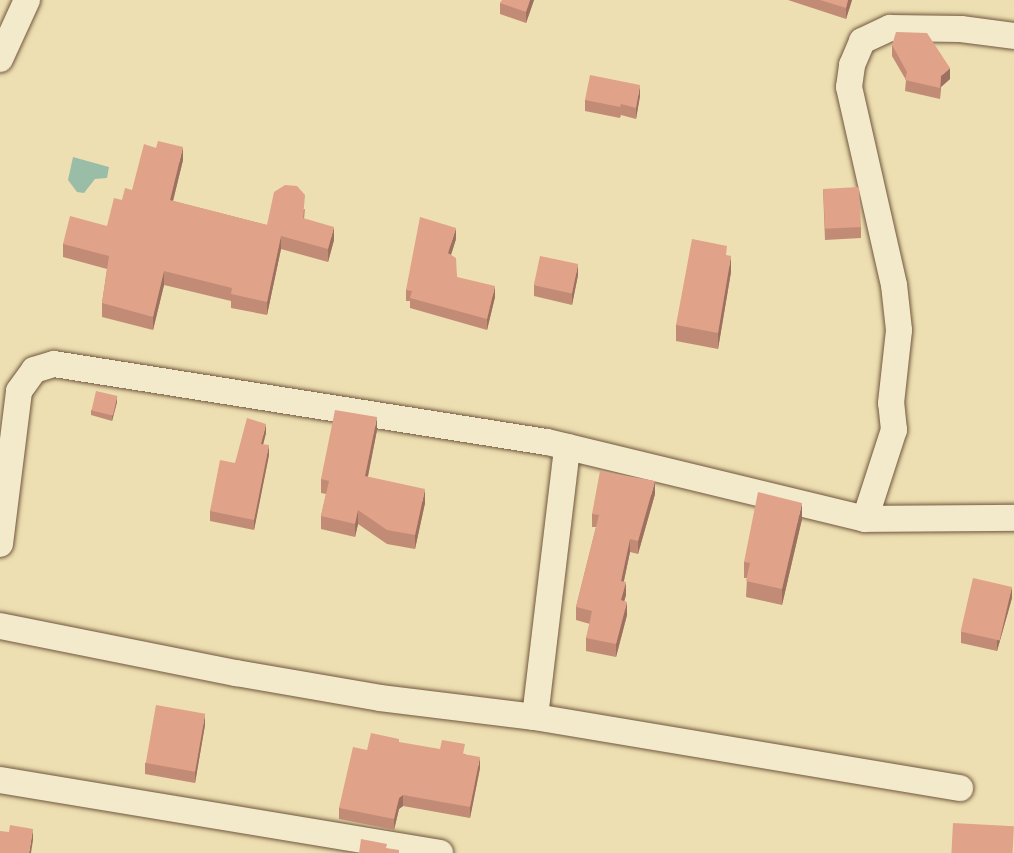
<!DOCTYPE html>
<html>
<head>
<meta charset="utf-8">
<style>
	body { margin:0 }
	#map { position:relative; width:1014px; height:853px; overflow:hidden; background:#eddfb1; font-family:"IM FELL Great Primer",serif }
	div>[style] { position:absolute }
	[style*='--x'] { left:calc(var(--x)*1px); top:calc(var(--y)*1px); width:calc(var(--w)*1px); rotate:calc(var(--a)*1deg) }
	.water>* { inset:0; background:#9abda8 }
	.roads { filter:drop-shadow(0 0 2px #72563e) drop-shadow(0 0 2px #72563e) }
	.street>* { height:26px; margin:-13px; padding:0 13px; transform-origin:13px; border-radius:13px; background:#f3eacc }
	.wall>* { inset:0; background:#c18b76 }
	.shaded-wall>* { inset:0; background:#9d7160 }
	.building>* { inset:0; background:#e0a289; transform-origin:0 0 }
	span { translate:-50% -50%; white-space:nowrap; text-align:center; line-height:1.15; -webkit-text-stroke:4.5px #f3eacc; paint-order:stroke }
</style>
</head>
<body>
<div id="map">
	<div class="water">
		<i style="clip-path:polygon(73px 157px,109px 167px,107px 178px,95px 179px,84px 193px,77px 192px,68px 180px)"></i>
	</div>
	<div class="roads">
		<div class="street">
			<i style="--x:0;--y:59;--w:65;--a:-65.4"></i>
			<i style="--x:865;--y:519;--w:94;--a:-72"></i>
			<i style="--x:894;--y:430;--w:27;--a:-96"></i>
			<i style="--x:891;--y:403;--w:73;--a:-83.7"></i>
			<i style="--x:899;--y:330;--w:45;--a:-96.3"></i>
			<i style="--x:894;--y:285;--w:203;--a:-102.8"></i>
			<i style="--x:849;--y:87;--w:22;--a:-82"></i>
			<i style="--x:852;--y:65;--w:26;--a:-67"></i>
			<i style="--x:862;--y:41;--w:31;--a:-25"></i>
			<i style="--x:890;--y:28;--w:71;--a:0.8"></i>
			<i style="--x:961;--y:29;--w:53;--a:7.5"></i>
			<i style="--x:0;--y:544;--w:154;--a:-82.9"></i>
			<i style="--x:19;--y:391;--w:26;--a:-54"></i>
			<i style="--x:34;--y:370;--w:21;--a:-17"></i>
			<i style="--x:54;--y:364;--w:499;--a:9"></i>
			<i style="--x:547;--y:442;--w:327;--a:13.6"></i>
			<i style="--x:865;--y:519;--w:149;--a:-0.4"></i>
			<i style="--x:0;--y:626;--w:241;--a:11.3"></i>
			<i style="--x:236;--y:673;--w:146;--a:9.8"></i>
			<i style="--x:380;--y:698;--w:156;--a:7"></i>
			<i style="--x:535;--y:717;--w:431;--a:9.5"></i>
			<i style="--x:535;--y:717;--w:272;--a:-83.2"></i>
			<i style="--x:0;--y:780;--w:446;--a:9.4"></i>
		</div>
	</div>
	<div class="wall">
		<i style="clip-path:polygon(534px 0,526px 23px,500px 14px,500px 3px)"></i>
		<i style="clip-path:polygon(788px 0,852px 0,846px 19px)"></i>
		<i style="clip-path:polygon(892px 45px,950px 79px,941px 87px,940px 99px,905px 91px,906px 80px,892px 56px)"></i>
		<i style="clip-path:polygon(640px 96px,636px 119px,621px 115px,620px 118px,585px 111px,585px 100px)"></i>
		<i style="clip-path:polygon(183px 160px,173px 201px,267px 225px,305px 209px,304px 219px,334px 240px,328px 262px,281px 249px,267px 315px,231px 308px,231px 301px,164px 285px,153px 330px,102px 317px,102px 303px,107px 269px,63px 257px,63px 244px,107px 226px,122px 200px,132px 190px)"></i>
		<i style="clip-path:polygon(823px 189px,861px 227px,861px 238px,825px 240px)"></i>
		<i style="clip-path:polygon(456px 239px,451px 255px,457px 277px,495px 297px,487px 330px,410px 308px,410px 301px,406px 301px,406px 290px)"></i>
		<i style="clip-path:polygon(727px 255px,731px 272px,718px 349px,676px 341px,676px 325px)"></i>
		<i style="clip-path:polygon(578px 275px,572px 305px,534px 296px,534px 285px)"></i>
		<i style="clip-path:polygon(117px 402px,112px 421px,91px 415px,91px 410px)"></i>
		<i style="clip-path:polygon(377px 430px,368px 477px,425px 503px,415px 549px,387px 544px,358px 524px,355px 537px,321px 529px,321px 516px,326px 494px,321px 493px,321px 479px)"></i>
		<i style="clip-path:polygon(266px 433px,263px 444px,269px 455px,254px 530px,210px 521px,210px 511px,235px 463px)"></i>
		<i style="clip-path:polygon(655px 494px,638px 554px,630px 552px,624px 581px,626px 595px,624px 601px,627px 615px,616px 657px,586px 651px,586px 638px,590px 624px,576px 620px,576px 607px,596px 527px,592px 527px,592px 514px)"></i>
		<i style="clip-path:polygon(802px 519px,782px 605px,746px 597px,747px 578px,744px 578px,744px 562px)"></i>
		<i style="clip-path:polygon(1012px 598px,997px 651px,961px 643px,961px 632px)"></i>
		<i style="clip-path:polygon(205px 725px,195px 783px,145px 774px,145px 763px)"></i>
		<i style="clip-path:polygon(399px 743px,465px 754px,480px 768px,470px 818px,403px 806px,399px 809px,394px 830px,339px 819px,339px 808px,367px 750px)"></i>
	</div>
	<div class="shaded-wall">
		<i style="clip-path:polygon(530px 0,534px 0,526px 23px,526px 12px)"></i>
		<i style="clip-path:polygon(848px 0,852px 0,846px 19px,846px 8px)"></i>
		<i style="clip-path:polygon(950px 68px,950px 79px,941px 87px,940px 99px,941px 76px)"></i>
		<i style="clip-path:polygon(640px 85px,640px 96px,636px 119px,636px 108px)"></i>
		<i style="clip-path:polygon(183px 147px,183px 160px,170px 213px,170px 200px)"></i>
		<i style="clip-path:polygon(334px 227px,334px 240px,328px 262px,328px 249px)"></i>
		<i style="clip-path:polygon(456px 228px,456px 239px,448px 264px,448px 253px)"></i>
		<i style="clip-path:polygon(281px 236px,281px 249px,267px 315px,267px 302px)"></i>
		<i style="clip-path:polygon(731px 256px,731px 272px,718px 349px,718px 333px)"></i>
		<i style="clip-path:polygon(578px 264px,578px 275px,572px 305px,572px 294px)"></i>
		<i style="clip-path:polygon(164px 271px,164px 285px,153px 330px,153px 317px)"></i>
		<i style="clip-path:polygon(495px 286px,495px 297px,487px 330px,487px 319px)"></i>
		<i style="clip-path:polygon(117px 396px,117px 402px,112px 421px,112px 415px)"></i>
		<i style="clip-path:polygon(377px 417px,377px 430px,365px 490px,365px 476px)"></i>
		<i style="clip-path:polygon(266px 424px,266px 433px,261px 453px,261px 444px)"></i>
		<i style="clip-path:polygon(269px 445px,269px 455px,254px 530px,254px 520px)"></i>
		<i style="clip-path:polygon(655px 481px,655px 494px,638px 554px,638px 541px)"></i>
		<i style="clip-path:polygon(425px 489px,425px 503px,415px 549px,415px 535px)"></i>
		<i style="clip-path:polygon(802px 503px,802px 519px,782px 605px,782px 589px)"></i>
		<i style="clip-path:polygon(358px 510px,358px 524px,355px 537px,355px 524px)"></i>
		<i style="clip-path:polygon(630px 539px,630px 552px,621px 594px,621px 581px)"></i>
		<i style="clip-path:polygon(626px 582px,626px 595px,621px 613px,621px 600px)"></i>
		<i style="clip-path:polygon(1012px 587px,1012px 598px,997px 651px,997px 640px)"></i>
		<i style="clip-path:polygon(627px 602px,627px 615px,616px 657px,616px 644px)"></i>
		<i style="clip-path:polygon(205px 714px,205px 725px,195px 783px,195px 772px)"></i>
		<i style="clip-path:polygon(480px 757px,480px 768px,470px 818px,470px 807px)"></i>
		<i style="clip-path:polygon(403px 795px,403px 806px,399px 809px,394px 830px,394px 819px,399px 798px)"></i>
		<i style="clip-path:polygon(33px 829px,33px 840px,31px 853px,29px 853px)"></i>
	</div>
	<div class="building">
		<i style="clip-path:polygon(502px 0,530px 0,526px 12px,500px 3px)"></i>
		<i style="clip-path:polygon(820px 0,848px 0,846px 8px)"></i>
		<i style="clip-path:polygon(896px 32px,927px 33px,950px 68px,941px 76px,940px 88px,905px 80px,907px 72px,892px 45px)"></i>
		<i style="clip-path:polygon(590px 75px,640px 85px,636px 108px,621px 104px,620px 107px,585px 100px)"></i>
		<i style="clip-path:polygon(158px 141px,183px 147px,170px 200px,267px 225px,274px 192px,285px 185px,297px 186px,305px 195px,303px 218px,334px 227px,328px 249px,281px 236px,267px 302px,231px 294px,232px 288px,164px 271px,153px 317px,102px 303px,109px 256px,63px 244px,70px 216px,107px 226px,114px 198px,122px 200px,125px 188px,132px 190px,144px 144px,156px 148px)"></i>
		<i style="left:859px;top:187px;width:40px;height:36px;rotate:87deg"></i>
		<i style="clip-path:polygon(420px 217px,456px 228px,448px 253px,456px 258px,457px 277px,495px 286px,487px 319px,410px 298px,412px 291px,406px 290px)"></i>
		<i style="clip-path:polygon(692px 239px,727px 246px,726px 255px,731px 256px,718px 333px,676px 325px)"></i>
		<i style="left:540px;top:256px;width:39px;height:30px;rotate:12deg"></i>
		<i style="left:96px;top:391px;width:22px;height:20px;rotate:13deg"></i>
		<i style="clip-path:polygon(335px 410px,377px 417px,365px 476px,425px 489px,415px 535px,387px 530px,358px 510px,355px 524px,321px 516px,329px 481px,321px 479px)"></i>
		<i style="clip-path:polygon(247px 418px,266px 424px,261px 444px,269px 445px,254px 520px,210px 511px,220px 460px,235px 463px)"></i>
		<i style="clip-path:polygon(600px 471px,655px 481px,638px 541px,630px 539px,621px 581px,626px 582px,621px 600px,627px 602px,616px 644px,586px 638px,592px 611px,576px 607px,599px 515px,592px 514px)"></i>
		<i style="clip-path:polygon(758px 492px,802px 503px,782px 589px,746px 581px,750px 563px,744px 562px)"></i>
		<i style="left:973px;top:578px;width:40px;height:55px;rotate:13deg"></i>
		<i style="left:156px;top:705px;width:50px;height:59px;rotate:10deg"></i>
		<i style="clip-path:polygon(371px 733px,399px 739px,399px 742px,440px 749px,442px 740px,465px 744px,463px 754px,480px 757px,470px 807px,403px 795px,399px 798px,394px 819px,339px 808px,353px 747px,367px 750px)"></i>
		<i style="left:953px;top:823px;width:61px;height:30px;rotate:3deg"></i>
		<i style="clip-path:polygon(10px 825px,33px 829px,29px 853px,0 853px,0 831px,9px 832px)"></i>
		<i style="clip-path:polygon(361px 839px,387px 844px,386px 848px,399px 850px,399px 853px,359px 853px)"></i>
	</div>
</div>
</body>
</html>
